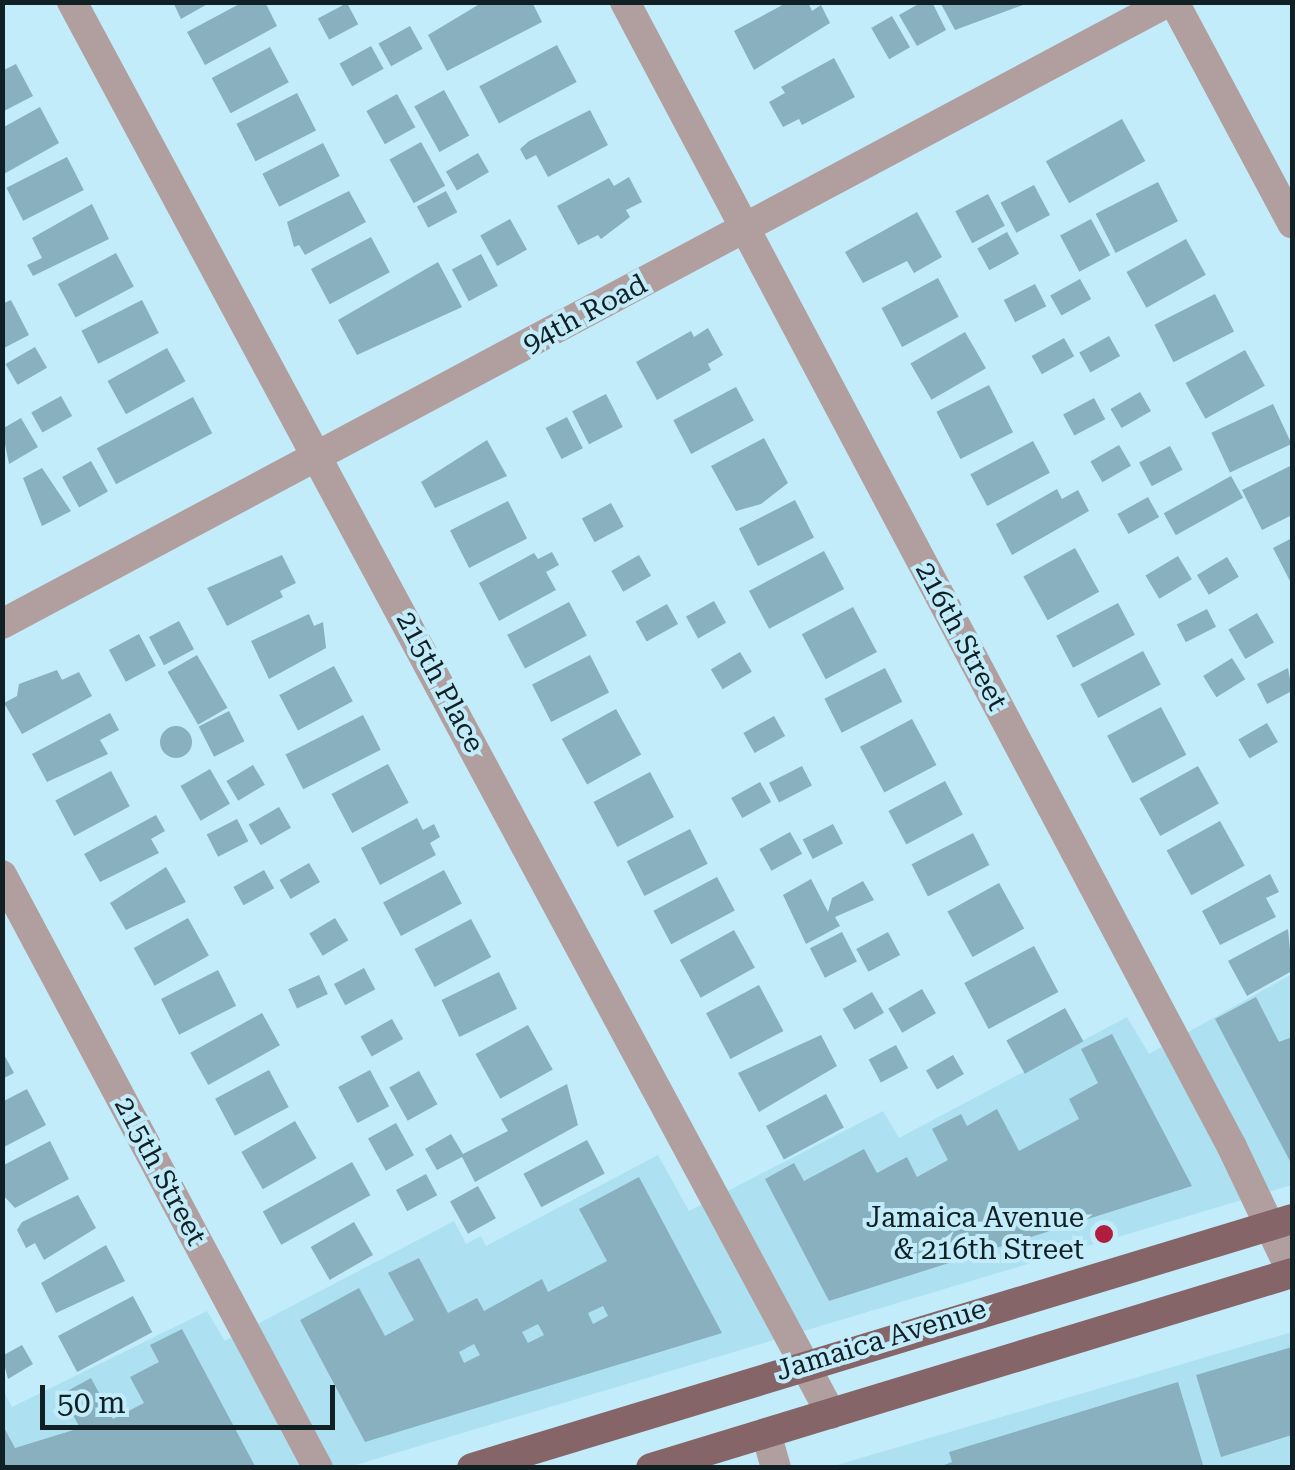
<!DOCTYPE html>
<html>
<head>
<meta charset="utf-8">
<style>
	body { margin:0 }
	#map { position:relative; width:1295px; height:1470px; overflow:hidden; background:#c2ecfa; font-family:"Roboto Serif",serif }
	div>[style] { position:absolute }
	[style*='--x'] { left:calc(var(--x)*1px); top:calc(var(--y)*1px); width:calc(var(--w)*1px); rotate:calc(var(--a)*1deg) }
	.built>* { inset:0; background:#ade1f2 }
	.building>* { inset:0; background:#88b0be; transform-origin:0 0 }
	.round { border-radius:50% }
	.minor>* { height:30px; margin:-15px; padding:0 15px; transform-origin:15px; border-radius:15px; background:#b19f9f }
	.major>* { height:30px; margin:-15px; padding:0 15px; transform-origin:15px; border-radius:15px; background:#856567 }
	.dots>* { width:28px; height:28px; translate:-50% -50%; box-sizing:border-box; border:5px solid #c2ecfa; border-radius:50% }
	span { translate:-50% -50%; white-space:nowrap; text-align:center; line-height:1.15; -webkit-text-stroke:8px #c2ecfa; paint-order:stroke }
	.street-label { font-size:28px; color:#102025 }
	.poi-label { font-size:28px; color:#102025 }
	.right { translate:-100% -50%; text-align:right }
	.frame { position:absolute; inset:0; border:5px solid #102025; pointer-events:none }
	.scale { position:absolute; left:40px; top:1385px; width:295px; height:45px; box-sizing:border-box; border:5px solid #102025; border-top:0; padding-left:12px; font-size:30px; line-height:35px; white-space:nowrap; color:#102025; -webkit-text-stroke:8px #c2ecfa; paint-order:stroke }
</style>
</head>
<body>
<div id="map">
	<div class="built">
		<i style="clip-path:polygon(1292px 974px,1292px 1185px,349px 1467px,3px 1467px,2px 1388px,12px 1407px,207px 1311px,225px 1341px,454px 1221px,466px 1244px,481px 1236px,486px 1246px,658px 1155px,689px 1211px,883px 1111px,899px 1138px,1127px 1017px,1149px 1054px)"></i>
		<i style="clip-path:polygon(1292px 1332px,1292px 1467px,830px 1467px)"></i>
	</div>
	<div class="building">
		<i style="clip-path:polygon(173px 2px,211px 2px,181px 19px)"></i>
		<i style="clip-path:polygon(243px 2px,265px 2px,277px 26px,205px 65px,187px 32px)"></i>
		<i style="clip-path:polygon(483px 2px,532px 2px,542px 22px,447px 71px,428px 35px)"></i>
		<i style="clip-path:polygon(788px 2px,808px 2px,812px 11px,821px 5px,830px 23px,754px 70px,734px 31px)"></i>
		<i style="clip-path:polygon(922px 2px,932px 2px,946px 30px,917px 46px,899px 15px)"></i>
		<i style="clip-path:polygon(940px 2px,1021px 2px,1023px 5px,955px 30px)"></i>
		<i style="left:347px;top:3px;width:24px;height:33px;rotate:62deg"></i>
		<i style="left:892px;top:16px;width:36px;height:24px;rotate:60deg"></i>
		<i style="left:410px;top:26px;width:26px;height:36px;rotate:61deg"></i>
		<i style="left:557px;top:45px;width:42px;height:88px;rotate:62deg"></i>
		<i style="left:371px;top:46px;width:26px;height:36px;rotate:61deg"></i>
		<i style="left:270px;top:47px;width:40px;height:66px;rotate:62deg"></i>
		<i style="clip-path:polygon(834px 58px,855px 97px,802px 125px,799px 119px,783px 127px,769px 102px,785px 93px,781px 87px)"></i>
		<i style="clip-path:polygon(16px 64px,33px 96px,2px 112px,2px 71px)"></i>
		<i style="left:444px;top:90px;width:52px;height:34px;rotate:61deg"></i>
		<i style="left:297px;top:93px;width:42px;height:68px;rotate:63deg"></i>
		<i style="left:397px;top:94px;width:38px;height:35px;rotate:61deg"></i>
		<i style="clip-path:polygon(40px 107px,59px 143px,2px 175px,2px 128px)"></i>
		<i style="clip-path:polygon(590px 110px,608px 145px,548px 177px,536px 155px,526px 160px,520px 149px,529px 141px)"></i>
		<i style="left:1122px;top:119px;width:48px;height:87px;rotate:61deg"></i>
		<i style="left:421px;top:142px;width:50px;height:36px;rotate:61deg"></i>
		<i style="left:323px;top:143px;width:37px;height:68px;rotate:63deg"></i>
		<i style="left:478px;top:153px;width:22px;height:37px;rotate:60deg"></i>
		<i style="left:67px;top:157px;width:37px;height:68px;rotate:63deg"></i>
		<i style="clip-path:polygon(629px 177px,642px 202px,626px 210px,630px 217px,601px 239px,598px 235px,578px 245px,557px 206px,609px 178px,614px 186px)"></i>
		<i style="left:1158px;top:182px;width:44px;height:70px;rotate:63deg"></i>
		<i style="left:1034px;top:185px;width:34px;height:38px;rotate:62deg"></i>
		<i style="clip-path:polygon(349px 191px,366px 222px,305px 255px,299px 245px,294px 247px,287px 222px)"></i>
		<i style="left:446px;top:191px;width:24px;height:33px;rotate:62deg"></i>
		<i style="left:988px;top:194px;width:36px;height:37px;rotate:62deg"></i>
		<i style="clip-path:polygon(92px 204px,109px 239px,33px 276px,27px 265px,42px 258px,32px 238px)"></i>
		<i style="clip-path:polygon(917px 212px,942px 257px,914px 273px,907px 261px,863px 283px,845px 252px)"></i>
		<i style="left:510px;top:219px;width:35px;height:34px;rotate:61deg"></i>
		<i style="left:1091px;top:219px;width:41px;height:35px;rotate:62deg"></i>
		<i style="left:1007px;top:232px;width:25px;height:34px;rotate:61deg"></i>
		<i style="left:371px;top:237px;width:40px;height:68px;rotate:62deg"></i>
		<i style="left:1186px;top:239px;width:41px;height:68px;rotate:61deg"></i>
		<i style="left:116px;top:253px;width:38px;height:66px;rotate:62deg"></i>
		<i style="left:481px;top:254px;width:36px;height:33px;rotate:62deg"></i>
		<i style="clip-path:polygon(438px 262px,462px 307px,357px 355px,338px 320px)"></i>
		<i style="left:938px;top:278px;width:44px;height:64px;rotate:62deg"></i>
		<i style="left:1080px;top:279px;width:23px;height:34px;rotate:61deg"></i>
		<i style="left:1035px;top:284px;width:25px;height:35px;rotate:63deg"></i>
		<i style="left:1215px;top:294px;width:42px;height:68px;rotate:63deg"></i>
		<i style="clip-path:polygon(11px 300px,29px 335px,2px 349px,2px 304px)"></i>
		<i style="left:142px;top:300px;width:37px;height:68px;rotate:63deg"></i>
		<i style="clip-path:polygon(708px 328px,723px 355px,708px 364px,711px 370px,657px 400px,636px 362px,691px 331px,694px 337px)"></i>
		<i style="left:965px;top:332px;width:42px;height:63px;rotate:60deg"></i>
		<i style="left:1109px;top:336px;width:23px;height:34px;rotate:61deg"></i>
		<i style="left:1064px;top:338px;width:21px;height:37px;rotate:61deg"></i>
		<i style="left:35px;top:347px;width:24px;height:34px;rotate:60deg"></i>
		<i style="left:167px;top:348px;width:38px;height:68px;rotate:61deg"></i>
		<i style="left:1245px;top:350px;width:41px;height:68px;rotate:61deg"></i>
		<i style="left:989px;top:385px;width:53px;height:59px;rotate:63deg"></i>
		<i style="left:736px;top:387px;width:38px;height:71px;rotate:62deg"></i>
		<i style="left:1140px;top:392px;width:22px;height:34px;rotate:60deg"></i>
		<i style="left:606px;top:394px;width:37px;height:38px;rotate:63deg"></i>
		<i style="left:61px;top:396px;width:23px;height:34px;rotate:61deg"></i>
		<i style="left:193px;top:397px;width:41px;height:109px;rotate:62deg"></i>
		<i style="left:1094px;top:398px;width:24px;height:35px;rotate:62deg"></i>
		<i style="left:1273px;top:404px;width:44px;height:68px;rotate:65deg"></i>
		<i style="left:567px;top:417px;width:35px;height:24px;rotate:63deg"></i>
		<i style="clip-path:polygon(21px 418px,38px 447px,9px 464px,2px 429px)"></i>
		<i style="clip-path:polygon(764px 438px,788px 483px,761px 504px,736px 511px,711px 466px)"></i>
		<i style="clip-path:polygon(487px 440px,507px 476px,435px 508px,421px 482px)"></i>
		<i style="left:1033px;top:441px;width:36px;height:71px;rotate:62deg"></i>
		<i style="left:1119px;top:445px;width:24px;height:33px;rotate:60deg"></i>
		<i style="left:1170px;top:446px;width:27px;height:35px;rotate:62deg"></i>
		<i style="left:91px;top:461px;width:35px;height:33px;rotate:61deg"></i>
		<i style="clip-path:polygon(1292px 465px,1292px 515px,1262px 530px,1242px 490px)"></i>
		<i style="clip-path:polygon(42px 468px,71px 511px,42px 526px,23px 478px)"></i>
		<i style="left:1231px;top:476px;width:25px;height:77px;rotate:61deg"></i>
		<i style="clip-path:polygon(1057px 489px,1062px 499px,1078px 490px,1089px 511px,1012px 555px,996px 524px)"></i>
		<i style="left:1148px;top:497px;width:23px;height:35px;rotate:61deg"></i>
		<i style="left:795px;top:500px;width:42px;height:63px;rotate:63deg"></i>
		<i style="left:508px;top:501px;width:42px;height:65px;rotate:63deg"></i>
		<i style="left:611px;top:503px;width:27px;height:33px;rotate:62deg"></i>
		<i style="clip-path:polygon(1292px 538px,1292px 585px,1273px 548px)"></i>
		<i style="left:1075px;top:548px;width:50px;height:59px;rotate:61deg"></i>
		<i style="left:824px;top:551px;width:43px;height:85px;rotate:62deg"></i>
		<i style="clip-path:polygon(552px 552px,559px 565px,546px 572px,556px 590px,499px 621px,479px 583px,534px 553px,538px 559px)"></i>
		<i style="clip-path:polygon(282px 555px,296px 583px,280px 591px,283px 597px,227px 626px,207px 588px)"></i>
		<i style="left:639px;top:555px;width:24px;height:32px;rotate:60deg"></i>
		<i style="left:1178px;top:556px;width:27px;height:38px;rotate:59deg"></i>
		<i style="left:1227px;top:557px;width:23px;height:35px;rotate:59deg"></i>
		<i style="left:714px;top:601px;width:25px;height:32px;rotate:61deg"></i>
		<i style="left:569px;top:602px;width:38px;height:70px;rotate:62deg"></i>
		<i style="left:1118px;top:603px;width:36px;height:70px;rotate:62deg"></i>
		<i style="left:667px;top:604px;width:23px;height:36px;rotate:61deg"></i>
		<i style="left:853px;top:607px;width:51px;height:58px;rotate:62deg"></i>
		<i style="left:1207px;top:609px;width:20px;height:34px;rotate:63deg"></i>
		<i style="left:1257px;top:613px;width:34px;height:33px;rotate:60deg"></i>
		<i style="clip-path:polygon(309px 614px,314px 626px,323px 622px,326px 648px,269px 679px,251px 641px)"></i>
		<i style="left:179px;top:621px;width:32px;height:34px;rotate:62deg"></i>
		<i style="left:139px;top:634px;width:36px;height:34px;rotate:62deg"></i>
		<i style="left:1143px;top:651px;width:38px;height:71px;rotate:62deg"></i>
		<i style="left:740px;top:652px;width:23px;height:34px;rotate:59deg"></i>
		<i style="left:197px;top:655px;width:61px;height:34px;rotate:60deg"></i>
		<i style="left:590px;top:655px;width:42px;height:65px;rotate:63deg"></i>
		<i style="left:1232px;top:658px;width:25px;height:34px;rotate:58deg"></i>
		<i style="left:334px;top:666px;width:40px;height:62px;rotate:62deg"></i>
		<i style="left:885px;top:668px;width:38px;height:68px;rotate:63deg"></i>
		<i style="clip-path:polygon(1288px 668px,1292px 691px,1267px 704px,1257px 684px)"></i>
		<i style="clip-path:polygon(57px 670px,62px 680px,79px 672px,92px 696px,22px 734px,4px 703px,17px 696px,19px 684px)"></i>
		<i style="left:1161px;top:707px;width:54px;height:61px;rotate:62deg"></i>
		<i style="left:616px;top:709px;width:52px;height:62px;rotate:61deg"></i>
		<i style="left:229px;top:711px;width:34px;height:34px;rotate:63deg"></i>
		<i style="clip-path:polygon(110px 713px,119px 730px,100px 740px,108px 754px,47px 782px,32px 754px)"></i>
		<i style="left:363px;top:715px;width:39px;height:87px;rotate:63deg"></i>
		<i style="left:774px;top:716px;width:23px;height:35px;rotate:61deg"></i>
		<i style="left:912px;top:719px;width:52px;height:59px;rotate:62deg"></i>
		<i style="left:1267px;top:723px;width:22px;height:33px;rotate:60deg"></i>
		<i class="round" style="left:160px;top:726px;width:32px;height:32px"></i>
		<i style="left:388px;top:764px;width:44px;height:64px;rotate:62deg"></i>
		<i style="left:253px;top:765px;width:23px;height:31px;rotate:59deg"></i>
		<i style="left:802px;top:766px;width:22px;height:37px;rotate:63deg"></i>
		<i style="left:1198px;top:766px;width:43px;height:67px;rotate:61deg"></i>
		<i style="left:210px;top:769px;width:40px;height:34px;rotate:60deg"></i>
		<i style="left:111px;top:771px;width:40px;height:63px;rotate:62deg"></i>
		<i style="left:650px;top:772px;width:51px;height:64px;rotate:62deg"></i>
		<i style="left:945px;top:781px;width:38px;height:64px;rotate:62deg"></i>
		<i style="left:760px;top:782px;width:23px;height:33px;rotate:61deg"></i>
		<i style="left:279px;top:807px;width:24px;height:35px;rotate:60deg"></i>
		<i style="clip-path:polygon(156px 815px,165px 831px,151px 839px,159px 853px,100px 882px,84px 854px)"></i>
		<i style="clip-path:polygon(417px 818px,423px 830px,434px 824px,440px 837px,430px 843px,436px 855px,380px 885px,361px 848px)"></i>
		<i style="left:237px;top:819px;width:25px;height:34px;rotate:63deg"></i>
		<i style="left:1220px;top:821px;width:51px;height:61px;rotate:61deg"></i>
		<i style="left:833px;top:824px;width:22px;height:34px;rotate:63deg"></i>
		<i style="left:690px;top:829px;width:39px;height:71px;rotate:63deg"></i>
		<i style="left:790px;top:832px;width:25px;height:35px;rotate:61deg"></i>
		<i style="left:973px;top:833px;width:36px;height:69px;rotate:63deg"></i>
		<i style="left:309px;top:863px;width:22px;height:34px;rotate:60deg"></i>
		<i style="clip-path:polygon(166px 867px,186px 902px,126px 930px,110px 903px)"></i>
		<i style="left:264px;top:870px;width:21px;height:35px;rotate:61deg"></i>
		<i style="left:444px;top:870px;width:38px;height:69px;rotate:62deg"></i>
		<i style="clip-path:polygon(1270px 874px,1279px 892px,1266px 898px,1276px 917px,1220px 945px,1202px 911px)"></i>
		<i style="left:717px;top:877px;width:38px;height:72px;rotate:62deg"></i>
		<i style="clip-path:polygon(811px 879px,828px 912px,832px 898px,863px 881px,874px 900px,835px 917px,840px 926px,806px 944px,783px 895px)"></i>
		<i style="left:999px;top:883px;width:52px;height:59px;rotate:61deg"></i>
		<i style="left:188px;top:918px;width:43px;height:62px;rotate:61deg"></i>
		<i style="left:335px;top:918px;width:26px;height:30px;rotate:59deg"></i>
		<i style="left:471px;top:919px;width:43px;height:64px;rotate:62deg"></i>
		<i style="clip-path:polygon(1288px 929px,1292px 971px,1247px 996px,1228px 961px)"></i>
		<i style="left:734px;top:930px;width:43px;height:62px;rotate:61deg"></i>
		<i style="left:842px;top:932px;width:33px;height:36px;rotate:63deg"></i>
		<i style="left:888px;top:932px;width:26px;height:36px;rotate:62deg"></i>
		<i style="left:1034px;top:946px;width:52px;height:79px;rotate:62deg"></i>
		<i style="left:364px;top:968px;width:24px;height:34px;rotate:62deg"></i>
		<i style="left:218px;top:970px;width:40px;height:64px;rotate:63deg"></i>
		<i style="left:499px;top:972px;width:41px;height:64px;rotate:64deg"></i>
		<i style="left:319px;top:975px;width:21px;height:34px;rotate:65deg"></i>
		<i style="left:759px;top:985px;width:52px;height:60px;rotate:62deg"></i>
		<i style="left:922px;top:989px;width:28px;height:39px;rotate:60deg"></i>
		<i style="left:872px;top:992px;width:24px;height:34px;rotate:60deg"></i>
		<i style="clip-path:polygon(1256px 997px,1279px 1042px,1292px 1037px,1292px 1165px,1215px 1019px)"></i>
		<i style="left:1065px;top:1008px;width:38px;height:67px;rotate:61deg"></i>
		<i style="left:262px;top:1013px;width:37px;height:82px;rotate:61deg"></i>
		<i style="left:392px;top:1019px;width:23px;height:36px;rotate:61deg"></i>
		<i style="left:528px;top:1025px;width:51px;height:60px;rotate:61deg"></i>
		<i style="clip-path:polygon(1112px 1034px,1192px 1186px,829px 1301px,765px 1179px,794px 1163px,804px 1181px,864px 1149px,877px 1173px,907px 1157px,917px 1177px,948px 1160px,932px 1129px,961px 1114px,967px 1126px,997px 1109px,1019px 1151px,1079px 1119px,1069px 1099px,1098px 1083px,1081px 1049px)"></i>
		<i style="clip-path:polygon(821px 1035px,837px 1066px,759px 1112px,738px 1073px)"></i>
		<i style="left:896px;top:1045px;width:26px;height:31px;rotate:62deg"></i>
		<i style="clip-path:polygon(2px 1051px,14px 1073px,2px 1079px)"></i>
		<i style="left:953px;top:1055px;width:22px;height:31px;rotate:60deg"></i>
		<i style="left:269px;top:1070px;width:42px;height:61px;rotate:62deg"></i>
		<i style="left:370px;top:1070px;width:41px;height:36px;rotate:62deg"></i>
		<i style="left:419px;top:1071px;width:38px;height:34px;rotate:61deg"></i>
		<i style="clip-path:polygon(567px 1084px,578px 1125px,475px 1182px,462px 1157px,437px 1170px,425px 1149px,451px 1134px,463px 1154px,508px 1131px,501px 1119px)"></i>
		<i style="clip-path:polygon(27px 1089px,46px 1125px,2px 1148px,2px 1102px)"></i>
		<i style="left:826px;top:1094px;width:38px;height:68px;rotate:62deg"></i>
		<i style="left:295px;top:1121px;width:43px;height:62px;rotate:60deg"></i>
		<i style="left:396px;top:1123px;width:37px;height:32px;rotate:61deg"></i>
		<i style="left:587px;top:1140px;width:38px;height:72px;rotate:62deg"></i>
		<i style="clip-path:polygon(50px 1141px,69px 1179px,15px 1208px,2px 1194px,2px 1166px)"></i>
		<i style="left:352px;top:1162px;width:38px;height:102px;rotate:61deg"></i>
		<i style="left:426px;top:1174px;width:24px;height:34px;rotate:62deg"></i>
		<i style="clip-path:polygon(evenodd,639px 1177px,722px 1333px,365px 1442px,300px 1320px,359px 1288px,385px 1336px,414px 1320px,388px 1273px,419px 1258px,448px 1313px,477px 1298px,484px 1311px,542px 1279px,548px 1292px,607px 1261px,579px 1209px,639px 1177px,603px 1306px,608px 1316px,593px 1324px,588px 1313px,603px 1306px,639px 1177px,538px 1324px,544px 1335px,528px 1343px,522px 1332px,538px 1324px,639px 1177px,474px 1344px,480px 1355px,464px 1363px,459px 1352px,474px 1344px)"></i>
		<i style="left:478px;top:1186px;width:37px;height:32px;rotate:61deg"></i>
		<i style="clip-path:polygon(78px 1195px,96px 1228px,44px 1260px,35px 1243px,26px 1248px,17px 1230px,22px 1222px)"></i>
		<i style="left:354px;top:1222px;width:38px;height:50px;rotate:60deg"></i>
		<i style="clip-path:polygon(106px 1245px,125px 1281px,56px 1313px,41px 1283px)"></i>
		<i style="left:133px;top:1296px;width:41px;height:85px;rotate:62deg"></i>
		<i style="clip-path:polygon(182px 1329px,256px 1468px,2px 1468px,2px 1424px,15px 1448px,80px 1428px,62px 1394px,91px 1378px,113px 1419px,144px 1403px,130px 1377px,159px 1362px,150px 1345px)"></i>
		<i style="clip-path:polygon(22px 1345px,33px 1364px,8px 1379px,2px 1356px)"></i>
		<i style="clip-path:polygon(1292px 1347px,1292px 1435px,1221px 1457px,1196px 1375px)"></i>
		<i style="clip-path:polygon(1178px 1382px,1204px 1468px,936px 1468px,952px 1462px,949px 1452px)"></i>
	</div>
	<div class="minor">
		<i style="--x:72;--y:2;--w:1603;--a:61.74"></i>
		<i style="--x:625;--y:2;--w:1296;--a:62.07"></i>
		<i style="--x:1232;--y:1147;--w:140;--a:64.5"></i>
		<i style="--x:1174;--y:2;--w:251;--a:61.9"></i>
		<i style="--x:2;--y:624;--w:1322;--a:-28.08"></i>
		<i style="--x:2;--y:875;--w:672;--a:61.95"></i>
		<i style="--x:766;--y:1433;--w:36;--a:74"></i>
	</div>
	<div class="major">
		<i style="--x:472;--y:1468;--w:857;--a:-16.89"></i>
		<i style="--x:651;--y:1468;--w:670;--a:-16.92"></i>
	</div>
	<div class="dots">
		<i style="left:1104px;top:1234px;background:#b01d3d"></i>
	</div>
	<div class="street-label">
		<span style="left:585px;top:314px;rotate:-28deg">94th Road</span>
		<span style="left:961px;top:636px;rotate:62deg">216th Street</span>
		<span style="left:440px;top:682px;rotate:62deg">215th Place</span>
		<span style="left:160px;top:1171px;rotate:62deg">215th Street</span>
		<span style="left:881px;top:1340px;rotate:-17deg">Jamaica Avenue</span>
	</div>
	<div class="poi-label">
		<span class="right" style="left:1084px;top:1234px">Jamaica Avenue<br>&amp; 216th Street</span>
	</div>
	<div class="frame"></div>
	<div class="scale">50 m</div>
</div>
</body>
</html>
